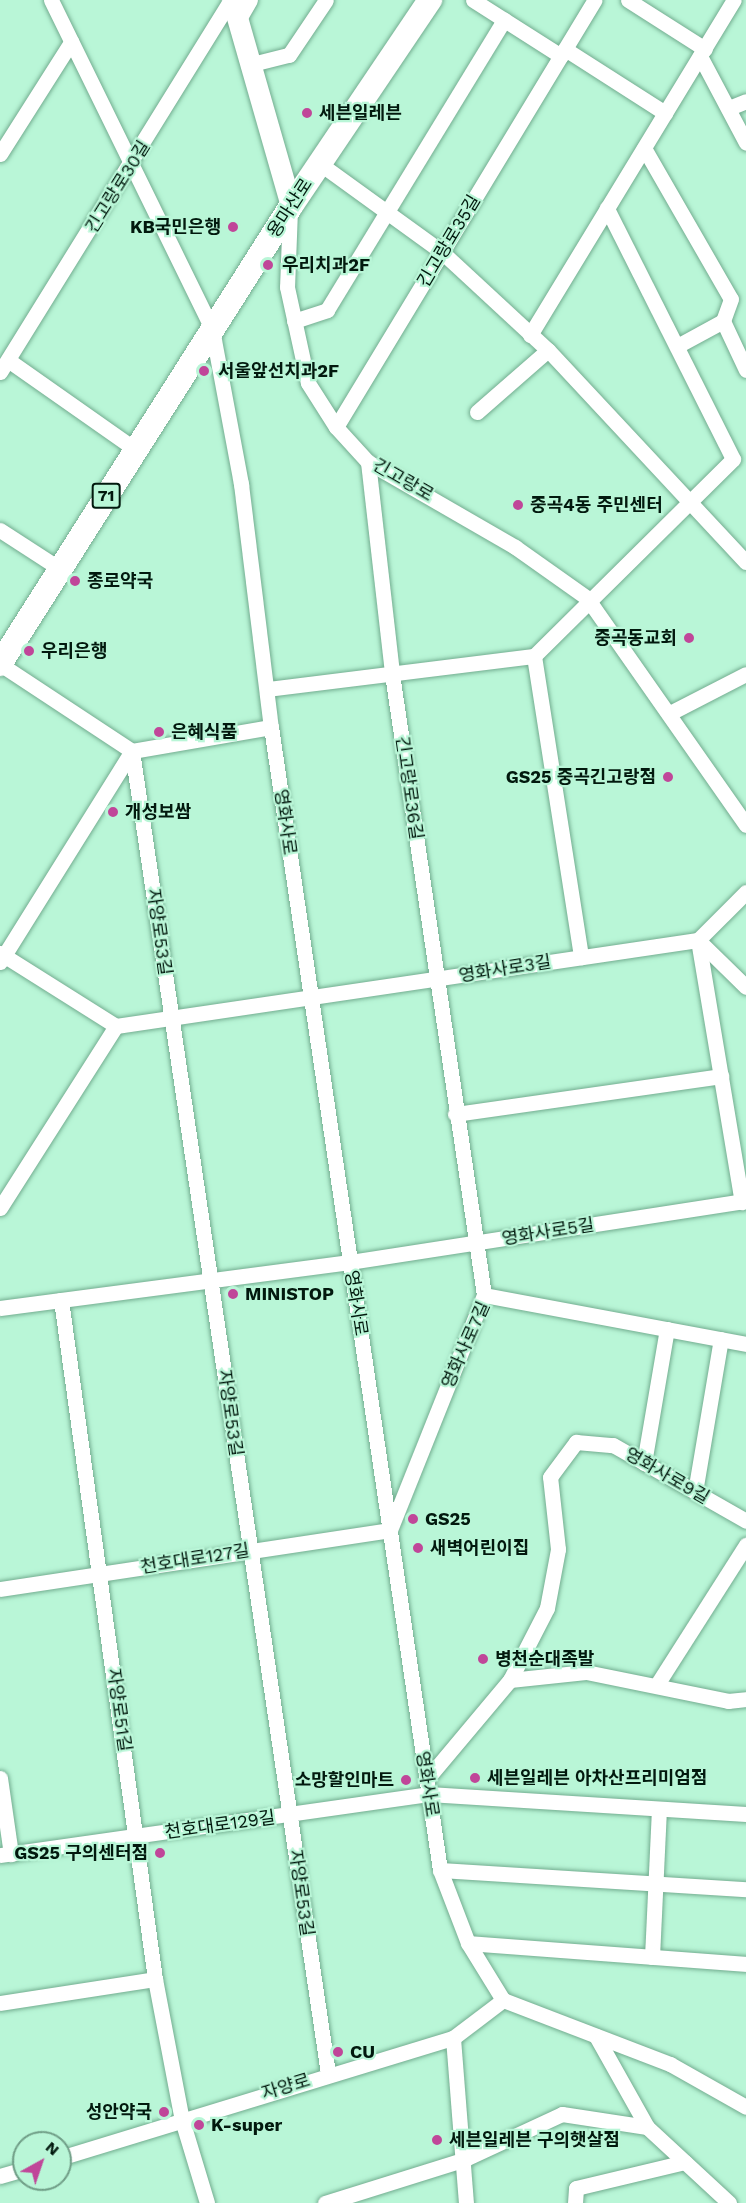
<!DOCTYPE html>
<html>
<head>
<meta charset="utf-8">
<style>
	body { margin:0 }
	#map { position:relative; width:746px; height:2203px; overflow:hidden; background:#b9f6d7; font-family:"Work Sans","Noto Sans KR",sans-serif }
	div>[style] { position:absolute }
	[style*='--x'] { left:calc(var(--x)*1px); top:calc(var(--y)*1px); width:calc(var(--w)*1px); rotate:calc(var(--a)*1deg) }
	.roads { filter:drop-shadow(0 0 2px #73ad90) drop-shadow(0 0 2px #73ad90) }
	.minor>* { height:15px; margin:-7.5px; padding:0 7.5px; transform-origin:7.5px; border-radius:7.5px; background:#fff }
	.secondary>* { height:21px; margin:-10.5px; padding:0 10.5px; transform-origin:10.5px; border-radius:10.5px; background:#fff }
	.primary>* { height:24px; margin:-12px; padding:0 12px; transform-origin:12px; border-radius:12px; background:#fff }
	.dots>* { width:16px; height:16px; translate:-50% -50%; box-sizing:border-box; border:3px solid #b9f6d7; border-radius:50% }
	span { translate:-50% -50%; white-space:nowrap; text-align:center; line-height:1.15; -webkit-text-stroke:4.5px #b9f6d7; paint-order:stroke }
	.shield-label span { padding:2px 4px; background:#b9f6d7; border:2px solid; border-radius:4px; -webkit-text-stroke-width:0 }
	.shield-label { font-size:16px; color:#02190e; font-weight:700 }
	.poi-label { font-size:18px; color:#02190e; font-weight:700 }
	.left { translate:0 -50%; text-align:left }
	.right { translate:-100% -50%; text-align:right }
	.street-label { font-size:18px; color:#02190e }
	.north { position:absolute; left:12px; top:2131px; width:60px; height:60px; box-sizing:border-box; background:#b9f6d7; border:2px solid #709e87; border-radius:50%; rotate:40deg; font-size:16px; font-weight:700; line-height:24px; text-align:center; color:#02190e }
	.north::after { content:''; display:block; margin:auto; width:21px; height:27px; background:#c04699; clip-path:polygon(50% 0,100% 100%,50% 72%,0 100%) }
</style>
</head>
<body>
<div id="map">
	<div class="roads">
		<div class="minor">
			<i style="--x:51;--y:0;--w:366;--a:63.9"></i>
			<i style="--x:212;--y:329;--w:158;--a:79.4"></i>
			<i style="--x:241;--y:484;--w:245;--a:83"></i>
			<i style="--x:271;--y:727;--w:1155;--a:81.59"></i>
			<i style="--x:440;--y:1870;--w:78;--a:69"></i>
			<i style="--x:468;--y:1943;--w:67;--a:58.4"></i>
			<i style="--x:503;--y:2000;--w:179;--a:21"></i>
			<i style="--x:670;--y:2064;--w:87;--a:29.5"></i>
			<i style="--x:473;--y:0;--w:104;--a:32.5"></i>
			<i style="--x:628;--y:0;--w:91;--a:32.5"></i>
			<i style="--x:239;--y:19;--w:22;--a:-60"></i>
			<i style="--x:565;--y:49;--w:119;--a:32.6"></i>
			<i style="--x:700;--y:56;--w:98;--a:62.1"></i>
			<i style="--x:252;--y:64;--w:38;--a:-14"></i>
			<i style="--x:289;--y:55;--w:66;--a:-56.1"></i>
			<i style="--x:729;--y:108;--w:18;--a:-22"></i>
			<i style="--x:644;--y:148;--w:174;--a:60.1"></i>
			<i style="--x:731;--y:299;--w:23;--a:110"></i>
			<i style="--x:723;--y:321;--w:54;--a:64.9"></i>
			<i style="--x:0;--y:154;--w:133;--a:-57.6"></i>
			<i style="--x:319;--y:163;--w:152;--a:35.9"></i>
			<i style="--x:442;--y:252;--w:144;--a:42.8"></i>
			<i style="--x:548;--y:350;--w:290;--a:47"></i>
			<i style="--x:290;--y:210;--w:77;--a:92.2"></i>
			<i style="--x:287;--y:287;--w:98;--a:77.7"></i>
			<i style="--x:308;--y:383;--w:52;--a:57.5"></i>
			<i style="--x:336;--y:427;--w:47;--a:47.6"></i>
			<i style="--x:368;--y:462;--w:170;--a:30"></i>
			<i style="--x:515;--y:547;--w:88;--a:35.3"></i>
			<i style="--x:587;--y:598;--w:277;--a:55"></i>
			<i style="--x:294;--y:321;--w:35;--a:-18"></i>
			<i style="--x:327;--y:310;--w:340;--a:-58.6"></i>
			<i style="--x:530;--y:335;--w:392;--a:-58.7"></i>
			<i style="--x:679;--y:345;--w:50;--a:-28.6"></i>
			<i style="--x:8;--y:360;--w:156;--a:35.1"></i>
			<i style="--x:0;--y:372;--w:438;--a:-58.2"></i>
			<i style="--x:477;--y:412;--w:94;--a:-41.1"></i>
			<i style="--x:336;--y:427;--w:499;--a:-58.8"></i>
			<i style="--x:368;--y:462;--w:213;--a:83.5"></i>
			<i style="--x:392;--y:674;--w:628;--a:81.57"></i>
			<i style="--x:0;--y:530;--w:72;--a:33"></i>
			<i style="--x:534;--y:656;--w:280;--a:-44.7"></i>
			<i style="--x:733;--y:459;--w:281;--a:-116.7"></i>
			<i style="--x:534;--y:656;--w:305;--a:81.1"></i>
			<i style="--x:0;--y:664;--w:158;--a:33.4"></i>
			<i style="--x:132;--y:751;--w:141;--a:-9.8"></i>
			<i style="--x:268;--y:689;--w:268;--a:-7.1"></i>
			<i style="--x:670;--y:713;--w:85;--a:-27.2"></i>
			<i style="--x:132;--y:751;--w:1337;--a:81.57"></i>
			<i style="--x:698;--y:940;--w:266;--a:80.5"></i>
			<i style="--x:698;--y:940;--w:67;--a:44.4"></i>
			<i style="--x:0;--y:953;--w:137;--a:32.2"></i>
			<i style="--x:116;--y:1026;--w:588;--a:-8.41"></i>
			<i style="--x:698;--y:940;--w:68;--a:-45"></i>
			<i style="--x:0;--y:962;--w:249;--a:-58"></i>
			<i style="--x:455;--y:1114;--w:269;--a:-8.1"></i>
			<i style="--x:0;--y:1208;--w:216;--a:-57.5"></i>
			<i style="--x:484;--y:1295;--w:267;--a:10.6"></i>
			<i style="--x:61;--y:1300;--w:685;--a:82.12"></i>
			<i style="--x:155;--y:1979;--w:144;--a:79.2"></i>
			<i style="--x:182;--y:2120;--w:87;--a:73.2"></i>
			<i style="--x:0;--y:1308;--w:353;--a:-7.5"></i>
			<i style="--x:350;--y:1262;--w:401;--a:-8.8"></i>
			<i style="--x:644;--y:1463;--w:136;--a:-80.3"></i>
			<i style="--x:695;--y:1492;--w:155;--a:-80.4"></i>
			<i style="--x:0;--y:1589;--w:394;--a:-8.6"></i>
			<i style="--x:390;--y:1530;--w:253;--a:-68.2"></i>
			<i style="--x:510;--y:1680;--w:76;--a:-6"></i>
			<i style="--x:586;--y:1672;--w:145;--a:11.5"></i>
			<i style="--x:728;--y:1701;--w:18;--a:-6"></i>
			<i style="--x:658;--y:1683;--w:164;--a:-57.5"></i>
			<i style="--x:0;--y:1778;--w:77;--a:81.8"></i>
			<i style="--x:426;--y:1780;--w:131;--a:-50"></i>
			<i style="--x:510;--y:1680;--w:81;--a:-62.8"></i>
			<i style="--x:547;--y:1608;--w:60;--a:-79.4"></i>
			<i style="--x:558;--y:1549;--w:72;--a:-96.3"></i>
			<i style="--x:550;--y:1477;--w:44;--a:-53.4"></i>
			<i style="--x:576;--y:1442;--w:37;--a:5"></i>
			<i style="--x:613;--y:1445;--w:153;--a:29.7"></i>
			<i style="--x:0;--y:1855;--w:432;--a:-8.1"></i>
			<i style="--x:428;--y:1794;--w:319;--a:3.6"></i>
			<i style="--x:440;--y:1870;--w:307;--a:3.6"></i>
			<i style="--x:468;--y:1943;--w:279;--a:4.3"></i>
			<i style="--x:652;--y:1957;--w:148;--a:-87.3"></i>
			<i style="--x:0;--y:2003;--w:157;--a:-8.8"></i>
			<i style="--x:596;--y:2036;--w:104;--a:60.7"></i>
			<i style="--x:647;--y:2127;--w:112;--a:42.8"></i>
			<i style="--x:453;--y:2038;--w:166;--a:85.5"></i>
			<i style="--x:60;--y:2158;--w:411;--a:-17"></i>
			<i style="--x:453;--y:2038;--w:63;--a:-37.2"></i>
			<i style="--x:0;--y:2176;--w:25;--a:-16"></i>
			<i style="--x:325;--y:2203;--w:147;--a:-17.4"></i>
			<i style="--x:465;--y:2159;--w:107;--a:-24.9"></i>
			<i style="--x:562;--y:2114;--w:86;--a:8.7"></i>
			<i style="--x:575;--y:2203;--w:15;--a:-86"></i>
			<i style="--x:576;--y:2188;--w:112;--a:-13.4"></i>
		</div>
		<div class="secondary">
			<i style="--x:232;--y:0;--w:214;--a:74"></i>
		</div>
		<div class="primary">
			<i style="--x:0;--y:664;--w:543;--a:-57.57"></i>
			<i style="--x:291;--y:206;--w:249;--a:-56"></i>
		</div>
	</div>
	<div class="dots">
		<i style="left:307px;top:113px;background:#c04699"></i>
		<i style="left:233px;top:227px;background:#c04699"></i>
		<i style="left:268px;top:265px;background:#c04699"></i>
		<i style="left:204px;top:371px;background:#c04699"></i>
		<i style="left:518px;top:505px;background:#c04699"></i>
		<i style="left:75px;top:581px;background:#c04699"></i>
		<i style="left:689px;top:638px;background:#c04699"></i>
		<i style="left:29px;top:651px;background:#c04699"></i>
		<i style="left:159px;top:732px;background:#c04699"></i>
		<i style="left:668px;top:777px;background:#c04699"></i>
		<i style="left:113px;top:812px;background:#c04699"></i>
		<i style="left:233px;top:1294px;background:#c04699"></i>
		<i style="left:413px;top:1519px;background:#c04699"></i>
		<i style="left:418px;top:1548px;background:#c04699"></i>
		<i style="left:483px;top:1659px;background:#c04699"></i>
		<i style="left:475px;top:1778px;background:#c04699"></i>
		<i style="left:406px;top:1780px;background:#c04699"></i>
		<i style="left:160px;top:1853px;background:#c04699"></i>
		<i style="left:338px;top:2052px;background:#c04699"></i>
		<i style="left:164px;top:2112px;background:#c04699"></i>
		<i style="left:199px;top:2125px;background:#c04699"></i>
		<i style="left:437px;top:2140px;background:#c04699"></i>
	</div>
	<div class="shield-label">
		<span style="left:106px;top:496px">71</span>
	</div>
	<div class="poi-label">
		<span class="left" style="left:319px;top:113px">세븐일레븐</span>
		<span class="right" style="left:221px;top:227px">KB국민은행</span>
		<span class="left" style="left:282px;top:265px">우리치과2F</span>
		<span class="left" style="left:218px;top:371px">서울앞선치과2F</span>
		<span class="left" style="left:530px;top:505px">중곡4동 주민센터</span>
		<span class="left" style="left:87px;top:581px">종로약국</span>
		<span class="right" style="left:677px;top:638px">중곡동교회</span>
		<span class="left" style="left:41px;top:651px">우리은행</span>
		<span class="left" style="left:171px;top:732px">은혜식품</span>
		<span class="right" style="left:656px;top:777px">GS25 중곡긴고랑점</span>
		<span class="left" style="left:125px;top:812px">개성보쌈</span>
		<span class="left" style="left:245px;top:1294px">MINISTOP</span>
		<span class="left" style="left:425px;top:1519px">GS25</span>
		<span class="left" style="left:430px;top:1548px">새벽어린이집</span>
		<span class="left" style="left:495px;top:1659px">병천순대족발</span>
		<span class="left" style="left:487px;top:1778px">세븐일레븐 아차산프리미엄점</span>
		<span class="right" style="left:394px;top:1780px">소망할인마트</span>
		<span class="right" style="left:148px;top:1853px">GS25 구의센터점</span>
		<span class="left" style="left:350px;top:2052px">CU</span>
		<span class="right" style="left:152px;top:2112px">성안약국</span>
		<span class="left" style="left:211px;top:2125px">K-super</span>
		<span class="left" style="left:449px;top:2140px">세븐일레븐 구의햇살점</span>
	</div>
	<div class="street-label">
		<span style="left:118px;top:187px;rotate:-58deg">긴고랑로30길</span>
		<span style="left:290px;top:208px;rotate:-57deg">용마산로</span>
		<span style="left:449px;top:241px;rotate:-59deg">긴고랑로35길</span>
		<span style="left:403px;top:480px;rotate:30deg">긴고랑로</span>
		<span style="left:409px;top:788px;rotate:82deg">긴고랑로36길</span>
		<span style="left:285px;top:822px;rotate:82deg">영화사로</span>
		<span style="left:159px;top:932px;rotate:82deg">자양로53길</span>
		<span style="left:505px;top:969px;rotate:-9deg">영화사로3길</span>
		<span style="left:548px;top:1232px;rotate:-9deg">영화사로5길</span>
		<span style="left:356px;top:1303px;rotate:81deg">영화사로</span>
		<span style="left:466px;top:1345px;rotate:-66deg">영화사로7길</span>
		<span style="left:230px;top:1413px;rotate:82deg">자양로53길</span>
		<span style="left:667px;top:1476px;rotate:30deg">영화사로9길</span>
		<span style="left:195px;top:1559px;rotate:-9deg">천호대로127길</span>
		<span style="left:119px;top:1710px;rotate:82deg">자양로51길</span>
		<span style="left:427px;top:1784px;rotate:81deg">영화사로</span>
		<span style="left:220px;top:1825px;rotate:-8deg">천호대로129길</span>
		<span style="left:301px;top:1893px;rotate:82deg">자양로53길</span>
		<span style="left:286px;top:2087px;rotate:-17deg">자양로</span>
	</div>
	<div class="north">N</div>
</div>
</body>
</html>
